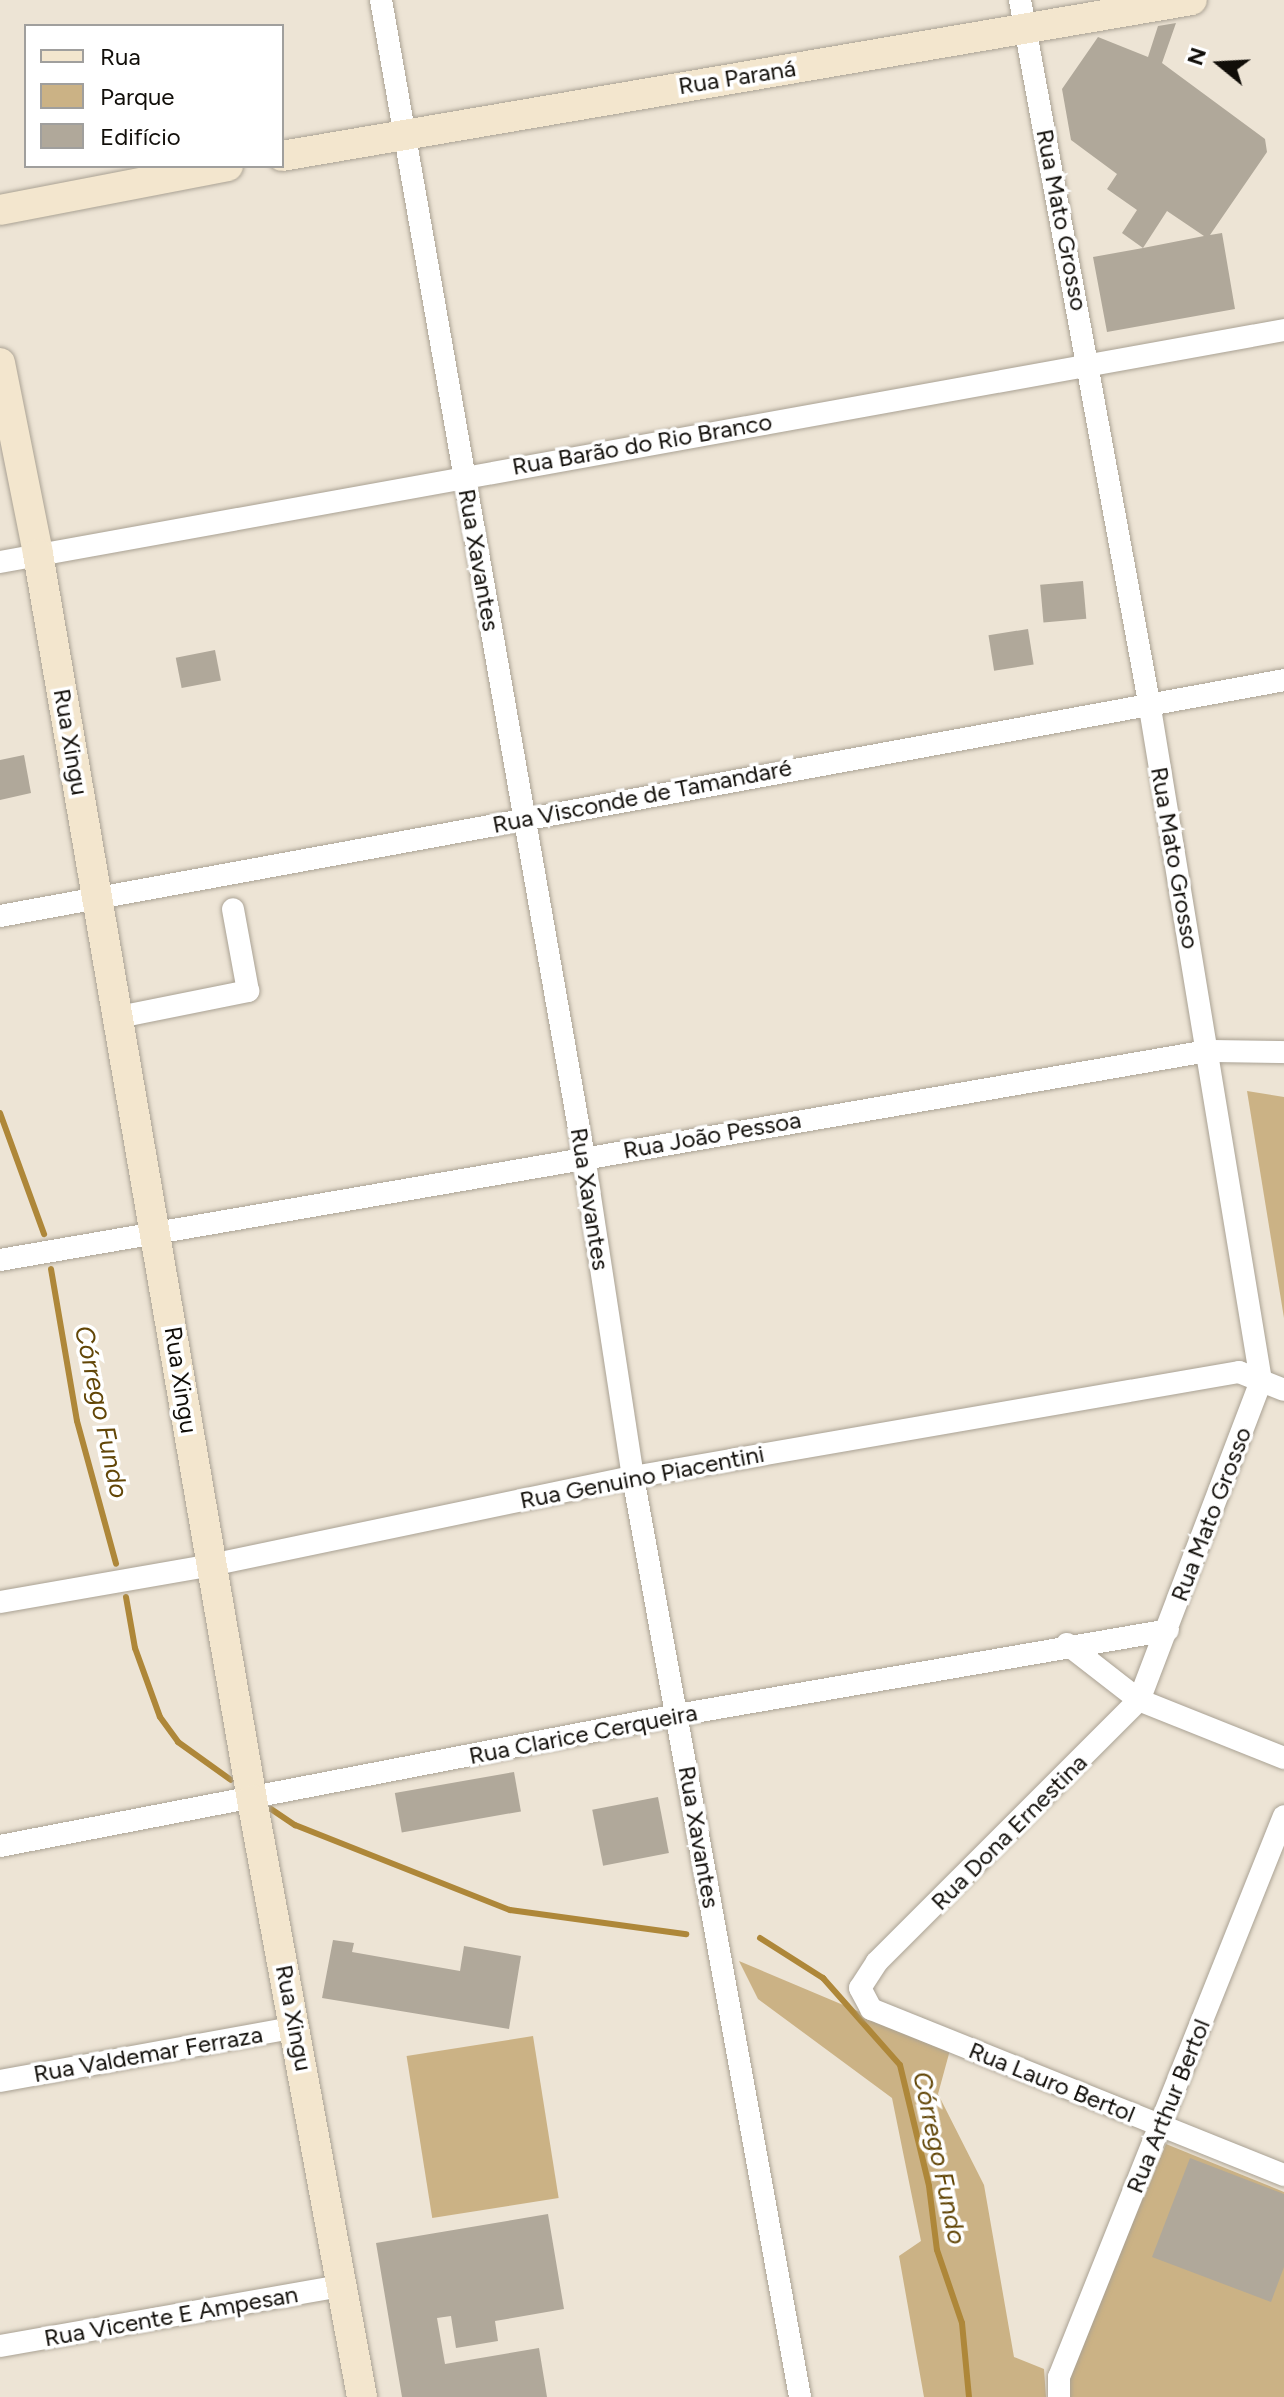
<!DOCTYPE html>
<html>
<head>
<meta charset="utf-8">
<style>
	body { margin:0 }
	#map { position:relative; width:1284px; height:2397px; overflow:hidden; background:#ede4d5; font-family:Figtree,sans-serif }
	div>[style] { position:absolute }
	[style*='--x'] { left:calc(var(--x)*1px); top:calc(var(--y)*1px); width:calc(var(--w)*1px); rotate:calc(var(--a)*1deg) }
	.green>* { inset:0; background:#cbb285; transform-origin:0 0 }
	.stream>* { height:6px; margin:-3px; padding:0 3px; transform-origin:3px; border-radius:3px; background:#ae8739 }
	.building>* { inset:0; background:#b0a89a; transform-origin:0 0 }
	.roads { filter:drop-shadow(0 0 2px #aaa294) drop-shadow(0 0 2px #aaa294) }
	.street>* { height:22px; margin:-11px; padding:0 11px; transform-origin:11px; border-radius:11px; background:#fff }
	.secondary>* { height:30px; margin:-15px; padding:0 15px; transform-origin:15px; border-radius:15px; background:#f3e6ce }
	span { translate:-50% -50%; white-space:nowrap; text-align:center; line-height:1.15; -webkit-text-stroke:7px #fff; paint-order:stroke }
	.street-label { font-size:24px; color:#110e09 }
	.water-label { font-size:26px; color:#624607; font-style:italic }
	.legend { position:absolute; left:24px; top:24px; width:260px; height:144px; box-sizing:border-box; background:#fff; border:2px solid #a09f9d; margin:0; padding:10px 14px; list-style:none; font-size:24px; color:#110e09 }
	.legend li { display:flex; align-items:center; gap:16px; height:40px }
	.legend b { width:40px; border:2px solid #a09f9d }
	.north { position:absolute; left:1180px; top:24px; width:80px; height:80px; -webkit-text-stroke:6px #fff; paint-order:stroke; rotate:288deg; font-size:22px; font-weight:700; line-height:32px; text-align:center; color:#110e09 }
	.north::after { content:''; display:block; margin:auto; width:28px; height:36px; background:#110e09; clip-path:polygon(50% 0,100% 100%,50% 72%,0 100%) }
</style>
</head>
<body>
<div id="map">
	<div class="green">
		<i style="clip-path:polygon(1247px 1091px,1284px 1097px,1284px 1318px)"></i>
		<i style="clip-path:polygon(739px 1961px,950px 2050px,938px 2094px,984px 2185px,1014px 2357px,1044px 2369px,1046px 2397px,924px 2397px,899px 2256px,921px 2241px,892px 2098px,758px 1999px)"></i>
		<i style="left:533px;top:2036px;width:164px;height:128px;rotate:81deg"></i>
		<i style="clip-path:polygon(1166px 2144px,1284px 2192px,1284px 2397px,1067px 2397px,1067px 2378px)"></i>
	</div>
	<div class="stream">
		<i style="--x:0;--y:1113;--w:129;--a:70"></i>
		<i style="--x:51;--y:1269;--w:154;--a:80.3"></i>
		<i style="--x:77;--y:1421;--w:148;--a:74.7"></i>
		<i style="--x:126;--y:1597;--w:52;--a:80"></i>
		<i style="--x:135;--y:1648;--w:73;--a:70.1"></i>
		<i style="--x:160;--y:1717;--w:31;--a:54"></i>
		<i style="--x:178;--y:1742;--w:65;--a:35.6"></i>
		<i style="--x:271;--y:1809;--w:29;--a:34"></i>
		<i style="--x:295;--y:1825;--w:231;--a:21.6"></i>
		<i style="--x:510;--y:1910;--w:178;--a:7.8"></i>
		<i style="--x:760;--y:1938;--w:75;--a:32.4"></i>
		<i style="--x:823;--y:1978;--w:116;--a:48.5"></i>
		<i style="--x:900;--y:2065;--w:124;--a:76.5"></i>
		<i style="--x:929;--y:2186;--w:64;--a:82.9"></i>
		<i style="--x:937;--y:2250;--w:77;--a:71.1"></i>
		<i style="--x:962;--y:2323;--w:74;--a:84.6"></i>
	</div>
	<div class="building">
		<i style="clip-path:polygon(evenodd,1176px 23px,1162px 63px,1265px 139px,1267px 152px,1210px 235px,1222px 233px,1235px 309px,1107px 332px,1093px 257px,1143px 248px,1122px 233px,1137px 210px,1107px 189px,1117px 174px,1071px 140px,1062px 89px,1098px 37px,1148px 57px,1158px 26px,1176px 23px,1167px 211px,1204px 236px,1143px 248px,1167px 211px)"></i>
		<i style="left:1083px;top:581px;width:38px;height:43px;rotate:85deg"></i>
		<i style="left:1028px;top:629px;width:36px;height:40px;rotate:81deg"></i>
		<i style="left:215px;top:650px;width:31px;height:40px;rotate:79deg"></i>
		<i style="clip-path:polygon(24px 755px,31px 793px,0 800px,0 760px)"></i>
		<i style="left:514px;top:1772px;width:40px;height:121px;rotate:80deg"></i>
		<i style="left:658px;top:1797px;width:57px;height:67px;rotate:79deg"></i>
		<i style="clip-path:polygon(333px 1940px,354px 1943px,352px 1952px,460px 1971px,464px 1946px,521px 1956px,509px 2029px,322px 1998px)"></i>
		<i style="clip-path:polygon(1190px 2158px,1284px 2194px,1284px 2267px,1271px 2302px,1152px 2257px)"></i>
		<i style="clip-path:polygon(548px 2214px,564px 2309px,495px 2321px,498px 2341px,456px 2348px,451px 2316px,437px 2318px,445px 2364px,539px 2348px,547px 2397px,402px 2397px,376px 2243px)"></i>
	</div>
	<div class="roads">
		<div class="street">
			<i style="--x:381;--y:0;--w:1175;--a:80.05"></i>
			<i style="--x:584;--y:1157;--w:324;--a:81.3"></i>
			<i style="--x:633;--y:1477;--w:935;--a:79.71"></i>
			<i style="--x:1020;--y:0;--w:714;--a:79.59"></i>
			<i style="--x:1149;--y:702;--w:688;--a:80.63"></i>
			<i style="--x:1261;--y:1381;--w:342;--a:110.9"></i>
			<i style="--x:1139;--y:1700;--w:371;--a:135"></i>
			<i style="--x:877;--y:1962;--w:31;--a:123"></i>
			<i style="--x:860;--y:1988;--w:24;--a:62"></i>
			<i style="--x:871;--y:2009;--w:445;--a:21.9"></i>
			<i style="--x:0;--y:562;--w:1305;--a:-10.24"></i>
			<i style="--x:0;--y:916;--w:1306;--a:-10.41"></i>
			<i style="--x:119;--y:1017;--w:132;--a:-11.4"></i>
			<i style="--x:248;--y:991;--w:83;--a:-100.4"></i>
			<i style="--x:0;--y:1260;--w:1226;--a:-9.82"></i>
			<i style="--x:1208;--y:1051;--w:76;--a:0.8"></i>
			<i style="--x:0;--y:1602;--w:214;--a:-9.9"></i>
			<i style="--x:211;--y:1565;--w:431;--a:-11.8"></i>
			<i style="--x:633;--y:1477;--w:615;--a:-9.83"></i>
			<i style="--x:1239;--y:1372;--w:48;--a:21.8"></i>
			<i style="--x:1067;--y:1644;--w:91;--a:37.9"></i>
			<i style="--x:1139;--y:1700;--w:156;--a:21.8"></i>
			<i style="--x:0;--y:1846;--w:690;--a:-10.95"></i>
			<i style="--x:677;--y:1715;--w:498;--a:-9.8"></i>
			<i style="--x:0;--y:2081;--w:302;--a:-10.3"></i>
			<i style="--x:0;--y:2346;--w:347;--a:-10"></i>
			<i style="--x:1059;--y:2397;--w:20;--a:-90"></i>
			<i style="--x:1059;--y:2377;--w:604;--a:-68.15"></i>
		</div>
		<div class="secondary">
			<i style="--x:282;--y:156;--w:923;--a:-9.73"></i>
			<i style="--x:0;--y:210;--w:232;--a:-10.9"></i>
			<i style="--x:0;--y:363;--w:195;--a:78.7"></i>
			<i style="--x:38;--y:554;--w:1264;--a:80.25"></i>
			<i style="--x:252;--y:1800;--w:607;--a:79.56"></i>
		</div>
	</div>
	<div class="street-label">
		<span style="left:737px;top:77px;rotate:-9deg">Rua Paraná</span>
		<span style="left:1062px;top:220px;rotate:79deg">Rua Mato Grosso</span>
		<span style="left:642px;top:444px;rotate:-10deg">Rua Barão do Rio Branco</span>
		<span style="left:479px;top:560px;rotate:80deg">Rua Xavantes</span>
		<span style="left:71px;top:742px;rotate:80deg">Rua Xingu</span>
		<span style="left:642px;top:796px;rotate:-11deg">Rua Visconde de Tamandaré</span>
		<span style="left:1175px;top:858px;rotate:80deg">Rua Mato Grosso</span>
		<span style="left:712px;top:1135px;rotate:-10deg">Rua João Pessoa</span>
		<span style="left:590px;top:1199px;rotate:81deg">Rua Xavantes</span>
		<span style="left:181px;top:1380px;rotate:81deg">Rua Xingu</span>
		<span style="left:642px;top:1477px;rotate:-11deg">Rua Genuino Piacentini</span>
		<span style="left:1211px;top:1514px;rotate:-69deg">Rua Mato Grosso</span>
		<span style="left:583px;top:1734px;rotate:-11deg">Rua Clarice Cerqueira</span>
		<span style="left:1009px;top:1832px;rotate:-45deg">Rua Dona Ernestina</span>
		<span style="left:699px;top:1837px;rotate:80deg">Rua Xavantes</span>
		<span style="left:294px;top:2018px;rotate:79deg">Rua Xingu</span>
		<span style="left:148px;top:2054px;rotate:-10deg">Rua Valdemar Ferraza</span>
		<span style="left:1052px;top:2082px;rotate:22deg">Rua Lauro Bertol</span>
		<span style="left:1168px;top:2106px;rotate:-68deg">Rua Arthur Bertol</span>
		<span style="left:171px;top:2316px;rotate:-10deg">Rua Vicente E Ampesan</span>
	</div>
	<div class="water-label">
		<span style="left:101px;top:1412px;rotate:78deg">Córrego Fundo</span>
		<span style="left:939px;top:2158px;rotate:78deg">Córrego Fundo</span>
	</div>
	<ul class="legend">
	<li><b style="height:10px;background:#f3e6ce"></b>Rua</li>
	<li><b style="height:22px;background:#cbb285"></b>Parque</li>
	<li><b style="height:22px;background:#b0a89a"></b>Edifício</li>
	</ul>
	<div class="north">N</div>
</div>
</body>
</html>
